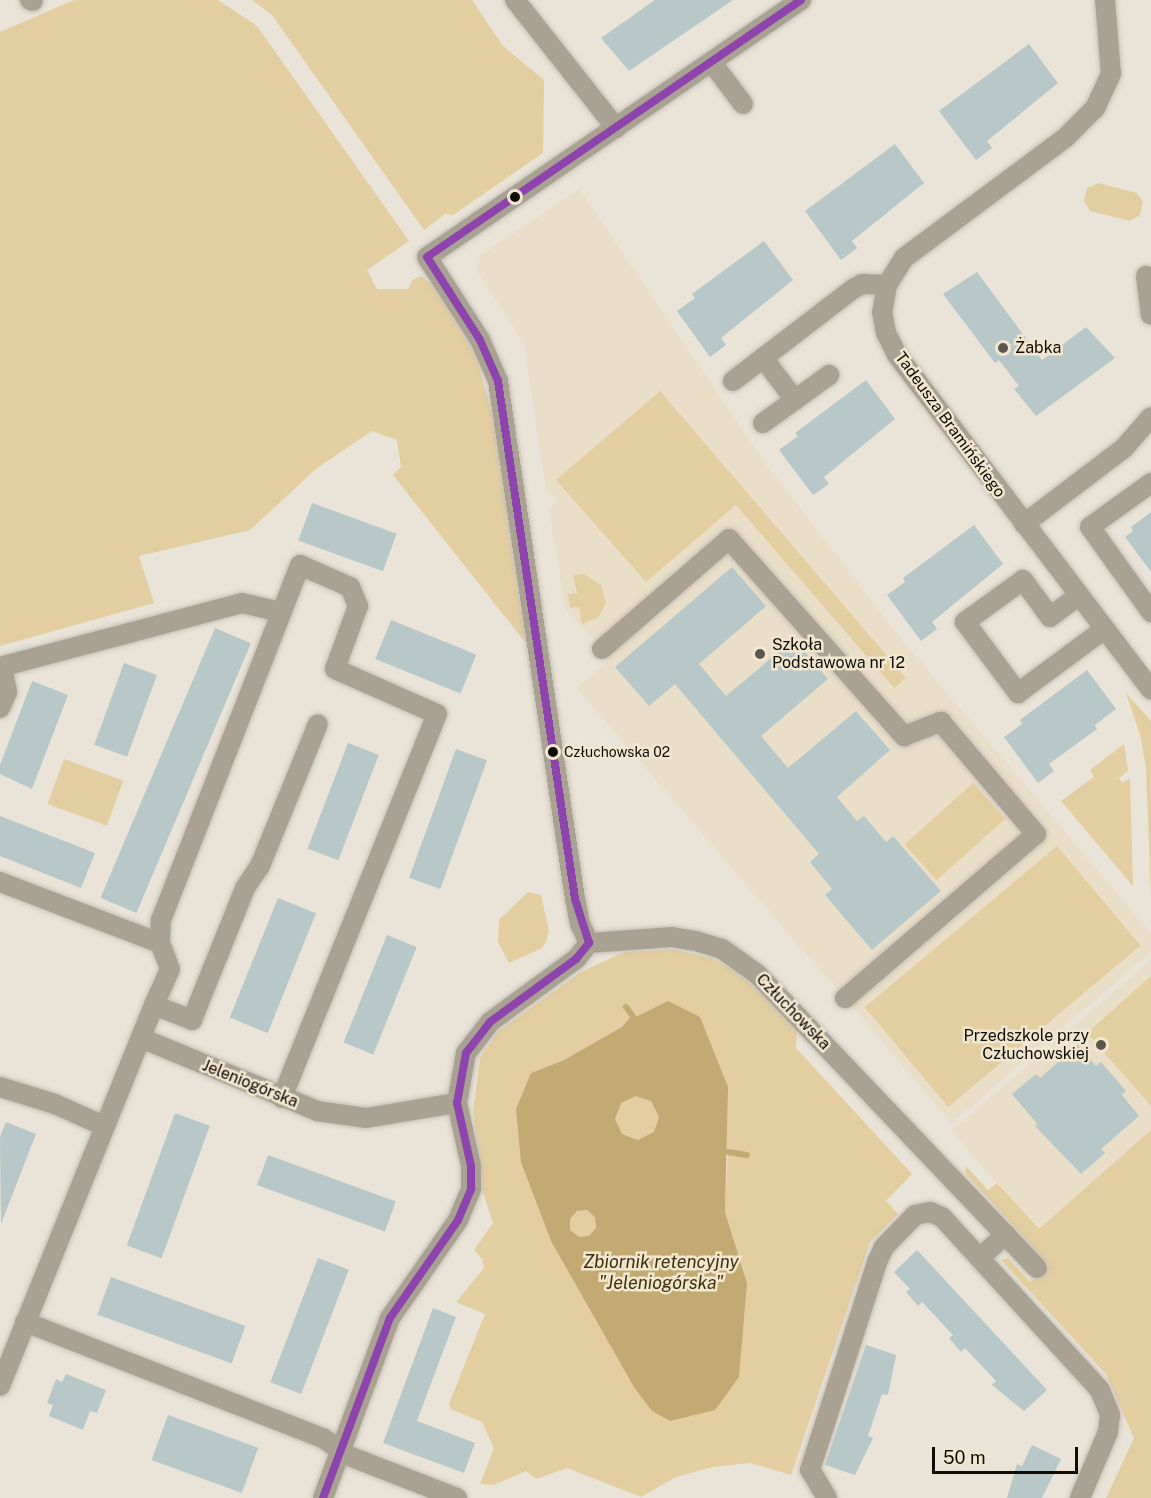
<!DOCTYPE html>
<html>
<head>
<meta charset="utf-8">
<style>
	body { margin:0 }
	#map { position:relative; width:1151px; height:1498px; overflow:hidden; background:#eae3d7; font-family:"Public Sans",sans-serif }
	div>[style] { position:absolute }
	[style*='--x'] { left:calc(var(--x)*1px); top:calc(var(--y)*1px); width:calc(var(--w)*1px); rotate:calc(var(--a)*1deg) }
	.built>* { inset:0; background:#e9dec8 }
	.green>* { inset:0; background:#e3cea1; transform-origin:0 0 }
	.round { border-radius:50% }
	.water>* { inset:0; background:#c2aa72 }
	.stream>* { height:6px; margin:-3px; padding:0 3px; transform-origin:3px; border-radius:3px; background:#c2aa72 }
	.building>* { inset:0; background:#b8c8c8; transform-origin:0 0 }
	.roads { filter:drop-shadow(0 0 2px #c5c0b7) drop-shadow(0 0 2px #c5c0b7) }
	.minor>* { height:20px; margin:-10px; padding:0 10px; transform-origin:10px; border-radius:10px; background:#a9a292 }
	.bus-1>* { height:8px; margin:-4px; padding:0 4px; transform-origin:4px; border-radius:4px; background:#8e44ad }
	.dots>* { width:16px; height:16px; translate:-50% -50%; box-sizing:border-box; border:3px solid #f2e6cf; border-radius:50% }
	span { translate:-50% -50%; white-space:nowrap; text-align:center; line-height:1.15; -webkit-text-stroke:5px #f2e6cf; paint-order:stroke }
	.bus-label { font-size:14px; color:#0f0c05 }
	.left { translate:0 -50%; text-align:left }
	.poi-label { font-size:16px; color:#0f0c05 }
	.right { translate:-100% -50%; text-align:right }
	.street-label { font-size:16px; color:#0f0c05 }
	.water-label { font-size:18px; color:#3e300f; font-style:italic }
	.scale { position:absolute; left:932px; top:1447px; width:146px; height:27px; box-sizing:border-box; border:3px solid #0f0c05; border-top:0; padding-left:8px; font-size:18px; line-height:21px; white-space:nowrap; color:#0f0c05; -webkit-text-stroke:4px #f2e6cf; paint-order:stroke }
</style>
</head>
<body>
<div id="map">
	<div class="built">
		<i style="clip-path:polygon(579px 189px,767px 466px,901px 639px,1151px 933px,1151px 952px,952px 1123px,577px 688px,610px 659px,565px 608px,549px 508px,558px 501px,546px 488px,524px 344px,477px 270px,480px 256px)"></i>
		<i style="clip-path:polygon(1151px 960px,1151px 1130px,1039px 1230px,951px 1131px)"></i>
	</div>
	<div class="green">
		<i style="clip-path:polygon(74px 0,218px 0,257px 26px,409px 241px,367px 270px,377px 289px,408px 289px,412px 280px,421px 276px,433px 285px,476px 356px,496px 428px,529px 647px,393px 475px,401px 467px,397px 440px,372px 431px,317px 468px,250px 530px,139px 556px,154px 603px,0 646px,0 32px)"></i>
		<i style="clip-path:polygon(252px 0,472px 0,503px 46px,544px 80px,543px 153px,453px 215px,445px 214px,424px 230px,272px 15px)"></i>
		<i style="clip-path:polygon(1098px 183px,1137px 193px,1143px 202px,1140px 215px,1130px 221px,1090px 211px,1084px 201px,1087px 188px)"></i>
		<i style="clip-path:polygon(660px 391px,906px 678px,894px 688px,736px 505px,646px 582px,556px 480px)"></i>
		<i style="clip-path:polygon(584px 574px,601px 585px,606px 603px,599px 617px,582px 624px,579px 607px,570px 608px,568px 594px,577px 593px,573px 575px)"></i>
		<i style="clip-path:polygon(1126px 693px,1151px 721px,1151px 898px,1146px 769px,1141px 738px)"></i>
		<i style="clip-path:polygon(1124px 744px,1128px 771px,1119px 778px,1122px 783px,1130px 778px,1133px 886px,1061px 801px,1094px 777px,1090px 770px)"></i>
		<i style="left:64px;top:759px;width:63px;height:48px;rotate:20deg"></i>
		<i style="left:973px;top:783px;width:48px;height:92px;rotate:48deg"></i>
		<i style="left:1057px;top:846px;width:130px;height:251px;rotate:50deg"></i>
		<i style="clip-path:polygon(528px 892px,541px 895px,549px 931px,546px 942px,542px 948px,509px 963px,498px 942px,499px 920px)"></i>
		<i style="clip-path:polygon(evenodd,673px 949px,711px 958px,739px 973px,797px 1028px,796px 1048px,912px 1174px,886px 1201px,898px 1214px,870px 1242px,791px 1475px,750px 1463px,713px 1467px,676px 1477px,641px 1497px,567px 1468px,536px 1479px,526px 1471px,494px 1485px,480px 1484px,494px 1448px,482px 1422px,451px 1409px,449px 1404px,485px 1314px,456px 1302px,484px 1268px,482px 1259px,474px 1250px,493px 1223px,483px 1192px,473px 1110px,480px 1058px,497px 1032px,581px 972px,624px 952px,673px 949px,668px 1001px,728px 1152px,725px 1212px,747px 1283px,551px 1241px,531px 1073px,564px 1060px,668px 1001px)"></i>
		<i style="clip-path:polygon(1151px 976px,1151px 1106px,1087px 1033px)"></i>
		<i class="round" style="left:615px;top:1096px;width:44px;height:44px"></i>
		<i style="clip-path:polygon(1151px 1130px,1151px 1498px,1106px 1498px,1134px 1438px,1106px 1374px,1001px 1260px,1008px 1258px,1030px 1282px,1049px 1265px,965px 1173px,966px 1166px,988px 1190px,997px 1183px,1039px 1229px)"></i>
		<i class="round" style="left:569px;top:1210px;width:28px;height:28px"></i>
	</div>
	<div class="water">
		<i style="clip-path:polygon(evenodd,668px 1001px,700px 1017px,728px 1087px,725px 1212px,747px 1283px,739px 1377px,715px 1410px,670px 1421px,652px 1411px,634px 1387px,551px 1241px,521px 1162px,516px 1109px,531px 1073px,564px 1060px,622px 1027px,632px 1015px,638px 1016px,668px 1001px,636px 1096px,651px 1101px,659px 1117px,654px 1132px,638px 1140px,622px 1134px,615px 1119px,621px 1103px,636px 1096px,668px 1001px,587px 1210px,595px 1217px,596px 1228px,589px 1236px,579px 1237px,570px 1230px,570px 1219px,577px 1211px,587px 1210px)"></i>
	</div>
	<div class="stream">
		<i style="--x:626;--y:1007;--w:10;--a:53"></i>
		<i style="--x:728;--y:1152;--w:19;--a:9"></i>
	</div>
	<div class="building">
		<i style="clip-path:polygon(655px 0,733px 0,629px 71px,601px 38px)"></i>
		<i style="clip-path:polygon(1029px 44px,1058px 83px,987px 141px,992px 148px,976px 160px,939px 111px)"></i>
		<i style="clip-path:polygon(895px 144px,924px 183px,852px 241px,857px 248px,841px 260px,805px 211px)"></i>
		<i style="clip-path:polygon(764px 241px,793px 280px,721px 338px,726px 345px,710px 357px,677px 311px,695px 298px,692px 294px)"></i>
		<i style="clip-path:polygon(977px 272px,1042px 360px,1086px 327px,1115px 358px,1036px 416px,1014px 389px,1019px 386px,999px 360px,995px 363px,943px 294px)"></i>
		<i style="clip-path:polygon(866px 380px,895px 419px,824px 477px,829px 484px,813px 495px,779px 450px,798px 436px,795px 433px)"></i>
		<i style="left:312px;top:503px;width:90px;height:40px;rotate:20deg"></i>
		<i style="clip-path:polygon(1151px 512px,1151px 572px,1125px 537px,1133px 531px,1131px 527px)"></i>
		<i style="clip-path:polygon(974px 525px,1003px 564px,932px 622px,937px 629px,921px 641px,887px 595px,905px 582px,903px 578px)"></i>
		<i style="clip-path:polygon(732px 567px,766px 606px,699px 664px,726px 696px,794px 639px,828px 679px,761px 736px,788px 768px,856px 711px,890px 750px,837px 797px,857px 821px,864px 816px,886px 842px,893px 836px,941px 891px,872px 950px,825px 895px,832px 889px,810px 862px,819px 854px,675px 684px,649px 706px,615px 667px)"></i>
		<i style="left:391px;top:620px;width:92px;height:42px;rotate:22deg"></i>
		<i style="left:215px;top:628px;width:39px;height:293px;rotate:23deg"></i>
		<i style="left:124px;top:663px;width:35px;height:87px;rotate:20deg"></i>
		<i style="clip-path:polygon(1087px 670px,1116px 709px,1095px 725px,1097px 729px,1049px 764px,1054px 771px,1038px 783px,1004px 737px,1022px 724px,1020px 720px)"></i>
		<i style="clip-path:polygon(32px 681px,68px 695px,32px 789px,0 774px,0 765px)"></i>
		<i style="left:348px;top:743px;width:33px;height:113px;rotate:21deg"></i>
		<i style="left:456px;top:749px;width:33px;height:137px;rotate:20deg"></i>
		<i style="clip-path:polygon(0 816px,95px 853px,81px 888px,0 856px)"></i>
		<i style="left:278px;top:898px;width:41px;height:129px;rotate:22deg"></i>
		<i style="left:387px;top:935px;width:32px;height:116px;rotate:22deg"></i>
		<i style="clip-path:polygon(1078px 1045px,1096px 1066px,1101px 1062px,1126px 1091px,1122px 1095px,1139px 1116px,1101px 1149px,1105px 1153px,1081px 1174px,1035px 1126px,1037px 1124px,1012px 1094px,1036px 1074px,1040px 1078px)"></i>
		<i style="left:175px;top:1113px;width:37px;height:141px;rotate:20deg"></i>
		<i style="clip-path:polygon(6px 1122px,36px 1134px,1px 1224px,0 1137px)"></i>
		<i style="left:268px;top:1155px;width:136px;height:32px;rotate:20deg"></i>
		<i style="clip-path:polygon(917px 1250px,1047px 1390px,1024px 1411px,992px 1385px,996px 1381px,965px 1348px,961px 1352px,949px 1338px,953px 1335px,922px 1302px,918px 1306px,906px 1292px,910px 1289px,894px 1272px)"></i>
		<i style="left:318px;top:1258px;width:33px;height:133px;rotate:21deg"></i>
		<i style="left:111px;top:1277px;width:143px;height:40px;rotate:20deg"></i>
		<i style="clip-path:polygon(433px 1308px,456px 1317px,417px 1421px,475px 1443px,464px 1473px,383px 1443px)"></i>
		<i style="clip-path:polygon(866px 1345px,896px 1355px,888px 1395px,882px 1394px,868px 1436px,873px 1438px,855px 1475px,825px 1465px)"></i>
		<i style="clip-path:polygon(66px 1374px,106px 1390px,97px 1413px,90px 1411px,83px 1430px,49px 1416px,53px 1405px,47px 1403px,56px 1379px,62px 1382px)"></i>
		<i style="left:168px;top:1415px;width:96px;height:48px;rotate:20deg"></i>
		<i style="clip-path:polygon(1032px 1445px,1061px 1459px,1042px 1498px,1007px 1498px,1017px 1464px,1022px 1466px)"></i>
	</div>
	<div class="roads">
		<div class="minor">
			<i style="--x:30;--y:0;--w:3;--a:18"></i>
			<i style="--x:515;--y:0;--w:163;--a:51.7"></i>
			<i style="--x:1105;--y:0;--w:74;--a:85.4"></i>
			<i style="--x:1111;--y:74;--w:38;--a:115"></i>
			<i style="--x:1095;--y:108;--w:42;--a:135"></i>
			<i style="--x:1065;--y:138;--w:201;--a:143.3"></i>
			<i style="--x:904;--y:258;--w:32;--a:122"></i>
			<i style="--x:887;--y:285;--w:27;--a:100"></i>
			<i style="--x:882;--y:312;--w:21;--a:79"></i>
			<i style="--x:886;--y:333;--w:25;--a:63"></i>
			<i style="--x:897;--y:355;--w:420;--a:52.8"></i>
			<i style="--x:713;--y:64;--w:50;--a:53.1"></i>
			<i style="--x:1146;--y:276;--w:39;--a:83"></i>
			<i style="--x:763;--y:358;--w:53;--a:52.7"></i>
			<i style="--x:733;--y:381;--w:151;--a:-37.5"></i>
			<i style="--x:853;--y:289;--w:10;--a:-29"></i>
			<i style="--x:862;--y:284;--w:25;--a:2"></i>
			<i style="--x:763;--y:423;--w:82;--a:-36"></i>
			<i style="--x:1151;--y:483;--w:75;--a:144.2"></i>
			<i style="--x:1090;--y:527;--w:105;--a:54.3"></i>
			<i style="--x:1024;--y:524;--w:126;--a:-37.2"></i>
			<i style="--x:1124;--y:448;--w:41;--a:-48.9"></i>
			<i style="--x:1078;--y:596;--w:35;--a:143"></i>
			<i style="--x:1050;--y:617;--w:46;--a:-126.1"></i>
			<i style="--x:1023;--y:580;--w:72;--a:144.1"></i>
			<i style="--x:965;--y:622;--w:89;--a:53.3"></i>
			<i style="--x:1018;--y:693;--w:106;--a:-36.5"></i>
			<i style="--x:602;--y:649;--w:168;--a:-40.9"></i>
			<i style="--x:729;--y:539;--w:264;--a:48.4"></i>
			<i style="--x:904;--y:736;--w:40;--a:-21"></i>
			<i style="--x:941;--y:722;--w:147;--a:49.7"></i>
			<i style="--x:1036;--y:834;--w:252;--a:139.3"></i>
			<i style="--x:0;--y:667;--w:250;--a:-14.8"></i>
			<i style="--x:242;--y:603;--w:40;--a:13"></i>
			<i style="--x:0;--y:708;--w:17;--a:-66"></i>
			<i style="--x:7;--y:692;--w:26;--a:-101"></i>
			<i style="--x:0;--y:882;--w:171;--a:20.9"></i>
			<i style="--x:160;--y:943;--w:23;--a:-88"></i>
			<i style="--x:161;--y:920;--w:381;--a:-68.6"></i>
			<i style="--x:300;--y:565;--w:55;--a:23.7"></i>
			<i style="--x:350;--y:587;--w:21;--a:67"></i>
			<i style="--x:358;--y:606;--w:67;--a:110.1"></i>
			<i style="--x:335;--y:669;--w:111;--a:23.8"></i>
			<i style="--x:437;--y:714;--w:414;--a:112"></i>
			<i style="--x:589;--y:943;--w:21;--a:-115"></i>
			<i style="--x:580;--y:924;--w:25;--a:-101"></i>
			<i style="--x:575;--y:899;--w:524;--a:-98.46"></i>
			<i style="--x:498;--y:381;--w:45;--a:-113.7"></i>
			<i style="--x:480;--y:340;--w:98;--a:-122.6"></i>
			<i style="--x:427;--y:257;--w:454;--a:-34.5"></i>
			<i style="--x:589;--y:943;--w:83;--a:-4.1"></i>
			<i style="--x:672;--y:937;--w:27;--a:10"></i>
			<i style="--x:699;--y:942;--w:24;--a:17"></i>
			<i style="--x:722;--y:949;--w:43;--a:35.5"></i>
			<i style="--x:757;--y:974;--w:406;--a:46.4"></i>
			<i style="--x:154;--y:1005;--w:39;--a:-66"></i>
			<i style="--x:170;--y:969;--w:28;--a:-111"></i>
			<i style="--x:141;--y:1038;--w:191;--a:22.5"></i>
			<i style="--x:317;--y:1111;--w:49;--a:8.1"></i>
			<i style="--x:366;--y:1118;--w:92;--a:-9.4"></i>
			<i style="--x:0;--y:1087;--w:58;--a:17.2"></i>
			<i style="--x:55;--y:1104;--w:54;--a:24.2"></i>
			<i style="--x:980;--y:1258;--w:35;--a:-43"></i>
			<i style="--x:25;--y:1322;--w:320;--a:21.3"></i>
			<i style="--x:323;--y:1438;--w:32;--a:35"></i>
			<i style="--x:349;--y:1456;--w:116;--a:21.3"></i>
			<i style="--x:0;--y:1386;--w:411;--a:-68"></i>
			<i style="--x:154;--y:1005;--w:41;--a:21.5"></i>
			<i style="--x:192;--y:1020;--w:142;--a:-68.1"></i>
			<i style="--x:245;--y:888;--w:27;--a:-56"></i>
			<i style="--x:260;--y:866;--w:153;--a:-67.8"></i>
			<i style="--x:323;--y:1498;--w:192;--a:-69.6"></i>
			<i style="--x:390;--y:1318;--w:119;--a:-55.2"></i>
			<i style="--x:458;--y:1220;--w:34;--a:-67"></i>
			<i style="--x:471;--y:1189;--w:23;--a:-90"></i>
			<i style="--x:471;--y:1166;--w:65;--a:-102.5"></i>
			<i style="--x:457;--y:1103;--w:51;--a:-79.8"></i>
			<i style="--x:466;--y:1053;--w:39;--a:-52"></i>
			<i style="--x:490;--y:1022;--w:107;--a:-36.2"></i>
			<i style="--x:576;--y:959;--w:21;--a:-51"></i>
			<i style="--x:827;--y:1498;--w:33;--a:-121"></i>
			<i style="--x:810;--y:1470;--w:221;--a:-72.1"></i>
			<i style="--x:878;--y:1260;--w:14;--a:-65"></i>
			<i style="--x:884;--y:1247;--w:45;--a:-45.9"></i>
			<i style="--x:915;--y:1215;--w:15;--a:-11"></i>
			<i style="--x:930;--y:1212;--w:13;--a:23"></i>
			<i style="--x:942;--y:1217;--w:234;--a:47.6"></i>
			<i style="--x:1100;--y:1390;--w:27;--a:68"></i>
			<i style="--x:1110;--y:1415;--w:17;--a:97"></i>
			<i style="--x:1108;--y:1432;--w:72;--a:113"></i>
		</div>
	</div>
	<div class="bus-1">
		<i style="--x:427;--y:257;--w:98;--a:57.4"></i>
		<i style="--x:480;--y:340;--w:45;--a:66.3"></i>
		<i style="--x:498;--y:381;--w:524;--a:81.54"></i>
		<i style="--x:575;--y:899;--w:46;--a:72.3"></i>
		<i style="--x:427;--y:257;--w:454;--a:-34.5"></i>
		<i style="--x:323;--y:1498;--w:192;--a:-69.6"></i>
		<i style="--x:390;--y:1318;--w:119;--a:-55.2"></i>
		<i style="--x:458;--y:1220;--w:34;--a:-67"></i>
		<i style="--x:471;--y:1189;--w:23;--a:-90"></i>
		<i style="--x:471;--y:1166;--w:65;--a:-102.5"></i>
		<i style="--x:457;--y:1103;--w:51;--a:-79.8"></i>
		<i style="--x:466;--y:1053;--w:39;--a:-52"></i>
		<i style="--x:490;--y:1022;--w:107;--a:-36.2"></i>
		<i style="--x:576;--y:959;--w:21;--a:-51"></i>
	</div>
	<div class="dots">
		<i style="left:515px;top:197px;background:#0f0c05"></i>
		<i style="left:1003px;top:348px;background:#5c574e"></i>
		<i style="left:760px;top:654px;background:#5c574e"></i>
		<i style="left:553px;top:752px;background:#0f0c05"></i>
		<i style="left:1101px;top:1045px;background:#5c574e"></i>
	</div>
	<div class="bus-label">
		<span class="left" style="left:564px;top:752px">Człuchowska 02</span>
	</div>
	<div class="poi-label">
		<span class="left" style="left:1015px;top:348px">Żabka</span>
		<span class="left" style="left:772px;top:654px">Szkoła<br>Podstawowa nr 12</span>
		<span class="right" style="left:1089px;top:1045px">Przedszkole przy<br>Człuchowskiej</span>
	</div>
	<div class="street-label">
		<span style="left:950px;top:425px;rotate:54deg">Tadeusza Bramińskiego</span>
		<span style="left:793px;top:1012px;rotate:46deg">Człuchowska</span>
		<span style="left:250px;top:1084px;rotate:22deg">Jeleniogórska</span>
	</div>
	<div class="water-label">
		<span style="left:661px;top:1273px">Zbiornik retencyjny<br>"Jeleniogórska"</span>
	</div>
	<div class="scale">50 m</div>
</div>
</body>
</html>
